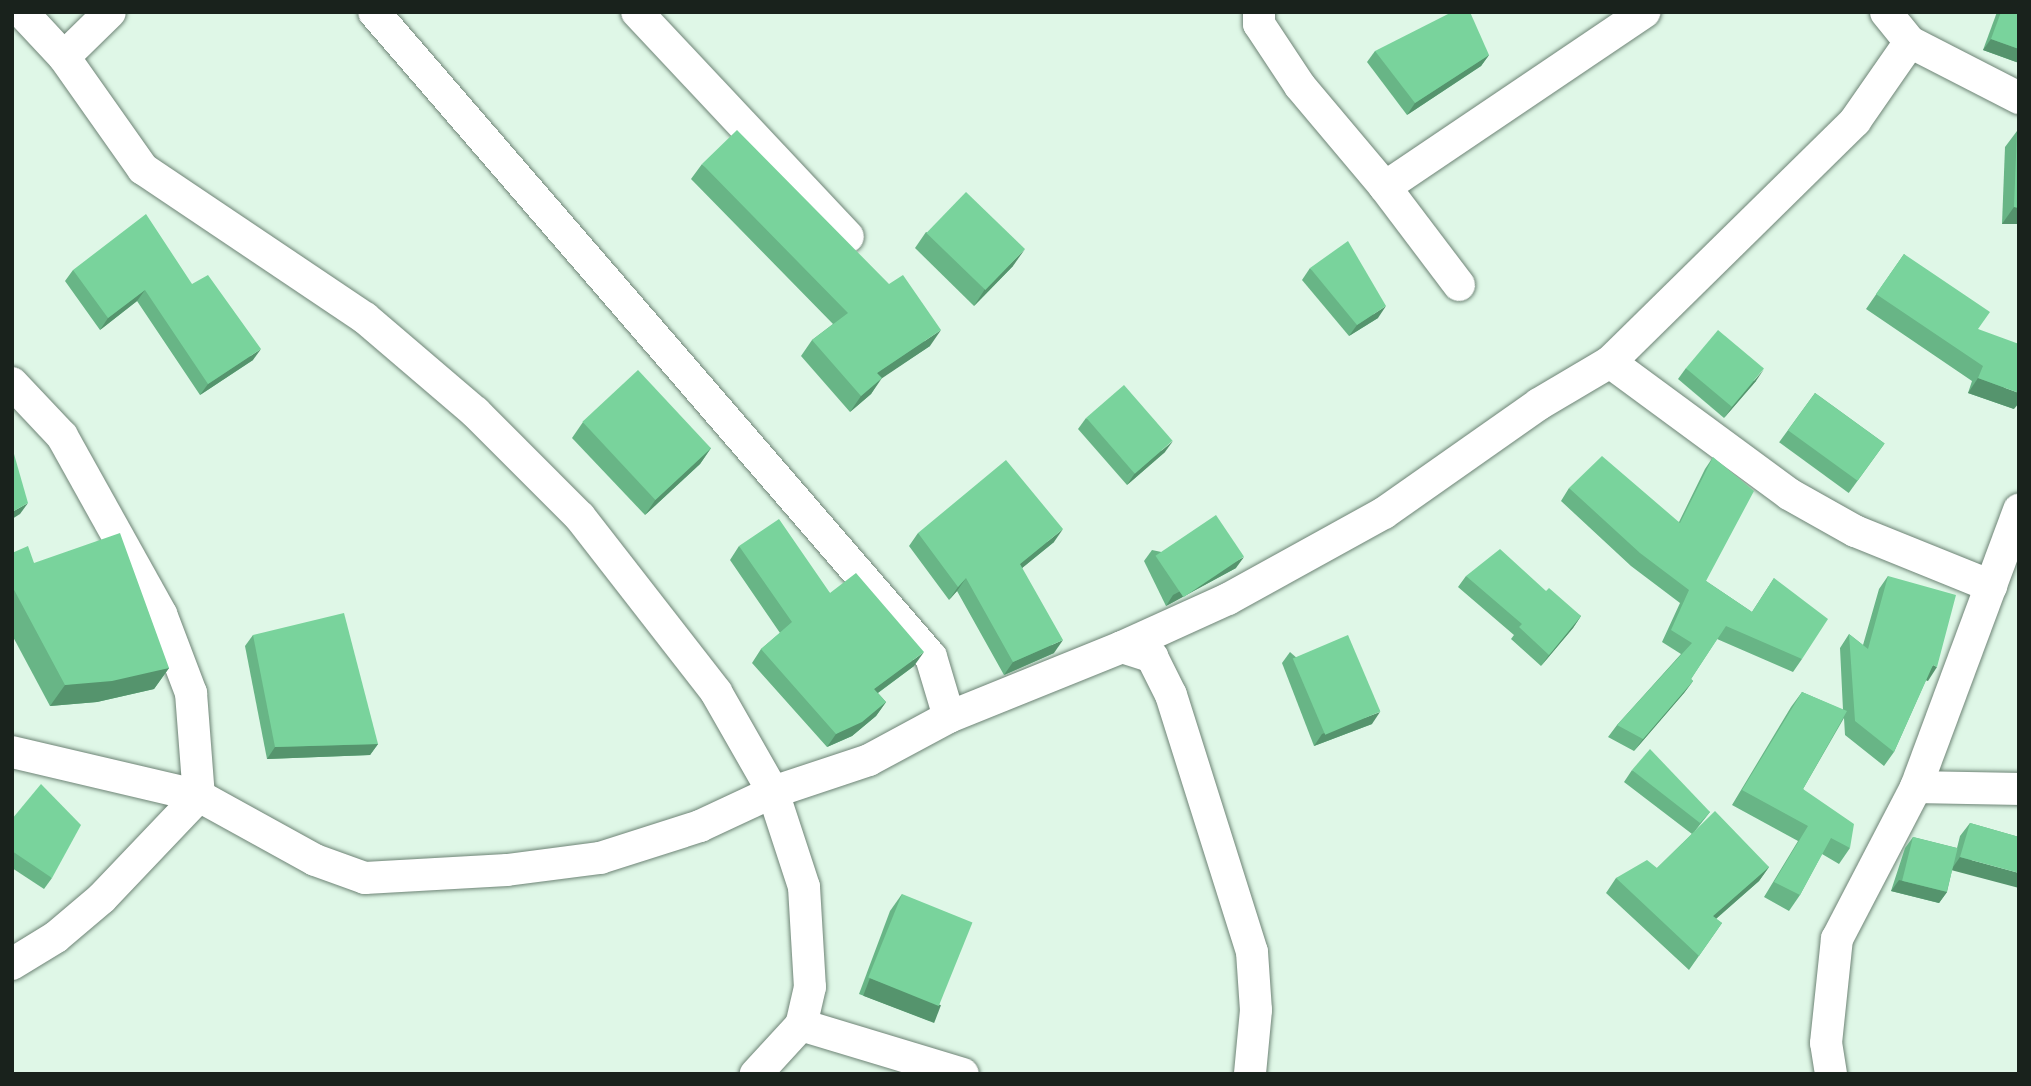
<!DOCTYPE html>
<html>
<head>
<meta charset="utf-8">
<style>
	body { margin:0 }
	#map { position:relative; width:2031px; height:1086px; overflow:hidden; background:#dff7e7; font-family:"Open Sans",sans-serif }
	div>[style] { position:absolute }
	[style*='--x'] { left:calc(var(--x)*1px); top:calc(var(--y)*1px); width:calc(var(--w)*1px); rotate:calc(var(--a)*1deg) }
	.roads { filter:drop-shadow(0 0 2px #6e8476) drop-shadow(0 0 2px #6e8476) }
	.street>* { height:32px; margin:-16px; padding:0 16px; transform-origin:16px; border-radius:16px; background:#fff }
	.wall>* { inset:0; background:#68b586; transform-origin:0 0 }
	.shaded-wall>* { inset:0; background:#55946d; transform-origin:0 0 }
	.building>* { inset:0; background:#79d39c; transform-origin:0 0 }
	span { translate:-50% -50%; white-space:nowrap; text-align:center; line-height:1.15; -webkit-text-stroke:5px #fff; paint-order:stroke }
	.frame { position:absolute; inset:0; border:14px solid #19221c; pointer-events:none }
</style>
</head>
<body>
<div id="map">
	<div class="roads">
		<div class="street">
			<i style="--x:22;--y:12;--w:62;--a:47"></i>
			<i style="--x:64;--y:57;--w:137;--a:54.8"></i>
			<i style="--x:143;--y:169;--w:267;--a:33.9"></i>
			<i style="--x:365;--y:318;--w:145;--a:40.5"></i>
			<i style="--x:475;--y:412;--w:148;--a:45"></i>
			<i style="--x:580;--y:517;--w:222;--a:52.1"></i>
			<i style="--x:716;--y:692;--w:115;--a:60.3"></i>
			<i style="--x:773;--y:792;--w:100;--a:71.9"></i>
			<i style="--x:804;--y:887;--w:100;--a:86.6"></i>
			<i style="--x:810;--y:987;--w:39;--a:103"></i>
			<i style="--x:801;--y:1025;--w:67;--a:132.6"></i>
			<i style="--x:637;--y:12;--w:308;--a:46.8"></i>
			<i style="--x:1259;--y:12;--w:12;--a:90"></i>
			<i style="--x:1259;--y:24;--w:74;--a:56.5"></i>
			<i style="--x:1300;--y:86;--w:132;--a:49.9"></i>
			<i style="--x:1910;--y:42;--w:123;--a:27.2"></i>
			<i style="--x:64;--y:57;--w:64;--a:-44.4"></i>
			<i style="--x:1459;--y:285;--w:123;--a:-127.1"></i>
			<i style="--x:1385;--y:187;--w:313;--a:-34"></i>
			<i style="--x:1610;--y:362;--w:222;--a:36.4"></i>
			<i style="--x:1789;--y:494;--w:76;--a:29.3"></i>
			<i style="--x:1855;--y:531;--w:147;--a:22"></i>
			<i style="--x:12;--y:383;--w:73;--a:46.7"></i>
			<i style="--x:62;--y:436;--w:204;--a:60.9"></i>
			<i style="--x:161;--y:614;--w:85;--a:69.2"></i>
			<i style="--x:191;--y:693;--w:103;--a:85.6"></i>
			<i style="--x:199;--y:796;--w:141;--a:133.6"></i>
			<i style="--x:102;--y:898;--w:60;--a:139.7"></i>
			<i style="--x:56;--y:937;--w:52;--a:148.5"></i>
			<i style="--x:1122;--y:647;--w:116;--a:-24.4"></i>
			<i style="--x:1228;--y:599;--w:178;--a:-28.9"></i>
			<i style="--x:1384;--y:513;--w:189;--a:-35.1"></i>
			<i style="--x:1539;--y:404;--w:82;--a:-30.6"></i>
			<i style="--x:1610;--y:362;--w:344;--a:-44.5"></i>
			<i style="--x:1855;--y:121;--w:96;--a:-55.2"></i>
			<i style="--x:1910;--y:42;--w:38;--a:-129"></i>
			<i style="--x:949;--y:717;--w:187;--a:-22"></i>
			<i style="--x:1122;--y:647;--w:32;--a:18"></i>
			<i style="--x:1152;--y:657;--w:42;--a:63.4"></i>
			<i style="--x:1171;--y:695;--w:269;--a:72.5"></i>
			<i style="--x:1252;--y:952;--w:58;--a:86.1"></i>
			<i style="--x:1256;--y:1010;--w:64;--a:95.4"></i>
			<i style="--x:12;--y:752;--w:192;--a:13.2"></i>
			<i style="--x:199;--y:796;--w:132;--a:28.9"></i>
			<i style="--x:315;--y:860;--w:53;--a:19.8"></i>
			<i style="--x:365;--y:878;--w:142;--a:-3.2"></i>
			<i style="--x:507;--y:870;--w:94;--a:-7.4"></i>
			<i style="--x:600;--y:858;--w:105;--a:-17.7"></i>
			<i style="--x:700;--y:826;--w:81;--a:-25"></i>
			<i style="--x:773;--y:792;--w:101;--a:-18.4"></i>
			<i style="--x:869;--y:760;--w:91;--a:-28.3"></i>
			<i style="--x:949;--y:717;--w:63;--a:-106.7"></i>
			<i style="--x:931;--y:657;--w:852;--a:-130.81"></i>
			<i style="--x:1916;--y:787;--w:103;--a:1.1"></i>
			<i style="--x:801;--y:1025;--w:169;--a:16.8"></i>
			<i style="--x:1831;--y:1074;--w:31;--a:-99"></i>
			<i style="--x:1826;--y:1043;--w:105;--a:-84"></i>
			<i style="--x:1837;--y:939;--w:171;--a:-62.5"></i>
			<i style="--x:1916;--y:787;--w:296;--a:-69.6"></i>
		</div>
	</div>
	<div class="wall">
		<i style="clip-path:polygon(1997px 12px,2019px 12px,2019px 63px,1983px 50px)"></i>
		<i style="clip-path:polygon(1375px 51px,1489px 55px,1481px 66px,1407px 115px,1367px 62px)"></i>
		<i style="clip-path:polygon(2017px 131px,2019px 131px,2019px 224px,2002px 224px,2005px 147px)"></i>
		<i style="clip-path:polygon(702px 164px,930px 346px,881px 378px,871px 394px,850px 412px,801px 356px,812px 340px,833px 324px,691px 179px)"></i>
		<i style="clip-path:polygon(926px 232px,1013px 266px,974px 306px,915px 248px)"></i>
		<i style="clip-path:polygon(1904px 254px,1978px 329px,2014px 409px,1968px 393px,1972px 381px,1866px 309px)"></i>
		<i style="clip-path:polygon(1310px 268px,1378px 318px,1349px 336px,1302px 280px)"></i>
		<i style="clip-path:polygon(73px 270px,192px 284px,253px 360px,200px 395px,137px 301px,100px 330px,65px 281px)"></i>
		<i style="clip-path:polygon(1686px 368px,1756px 381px,1724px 418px,1678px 379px)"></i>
		<i style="left:1815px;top:393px;width:86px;height:61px;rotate:36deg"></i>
		<i style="clip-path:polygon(1086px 418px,1165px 452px,1127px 485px,1078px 429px)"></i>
		<i style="clip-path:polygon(583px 422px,711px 448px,700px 464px,645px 515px,572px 438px)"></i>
		<i style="clip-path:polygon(1713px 457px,1706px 581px,1752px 612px,1774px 578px,1802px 659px,1793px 672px,1717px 639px,1691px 679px,1693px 681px,1684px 693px,1634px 751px,1608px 737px,1617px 725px,1681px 654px,1662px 642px,1680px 603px,1631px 566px,1561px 501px,1569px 488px,1679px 522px,1705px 469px)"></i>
		<i style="clip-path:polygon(918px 533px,1054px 542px,1022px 568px,1054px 653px,1004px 675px,957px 591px,949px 600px,909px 546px)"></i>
		<i style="clip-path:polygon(739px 546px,830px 593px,914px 666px,878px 693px,886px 702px,876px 716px,852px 736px,827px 747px,752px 663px,761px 649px,780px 633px,730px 560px)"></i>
		<i style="clip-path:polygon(1152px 550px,1236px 568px,1166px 606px,1144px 561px)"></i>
		<i style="clip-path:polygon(12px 553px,34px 563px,169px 668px,154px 689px,97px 702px,50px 706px,12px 635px)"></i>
		<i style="clip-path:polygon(1466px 576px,1546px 591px,1581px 616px,1573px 628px,1541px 666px,1511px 639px,1514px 635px,1458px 587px)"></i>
		<i style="clip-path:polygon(1888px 576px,1928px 681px,1926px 680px,1894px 752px,1884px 766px,1845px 735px,1844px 718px,1803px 789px,1850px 848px,1839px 864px,1822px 854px,1800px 895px,1789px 911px,1764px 897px,1798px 841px,1732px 805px,1791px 707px,1802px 692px,1843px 710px,1840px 648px,1849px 634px,1863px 645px,1879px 589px)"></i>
		<i style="clip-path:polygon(253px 635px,378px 744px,370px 755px,267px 759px,245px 646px)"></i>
		<i style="clip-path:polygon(1290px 652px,1372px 724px,1314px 746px,1282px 663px)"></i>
		<i style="clip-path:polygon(1632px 770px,1710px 812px,1695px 831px,1769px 867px,1759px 881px,1716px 919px,1722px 923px,1689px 970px,1606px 893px,1616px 878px,1657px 868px,1692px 834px,1624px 782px)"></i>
		<i style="clip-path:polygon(12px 819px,52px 878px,44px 889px,12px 868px)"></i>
		<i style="clip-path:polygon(1970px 823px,2019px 837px,1952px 870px,1947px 892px,1939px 903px,1891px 891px,1905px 848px,1913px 837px,1957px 848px,1960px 836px)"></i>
		<i style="clip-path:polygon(902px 894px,930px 1021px,859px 994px,890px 911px)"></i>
	</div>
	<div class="shaded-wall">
		<i style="clip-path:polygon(1991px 39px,2019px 49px,2019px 63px,1983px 50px)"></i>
		<i style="clip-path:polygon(1489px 55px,1481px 66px,1407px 115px,1415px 103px)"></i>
		<i style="clip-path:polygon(2014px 207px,2019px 208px,2019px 224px,2002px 224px)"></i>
		<i style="clip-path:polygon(1025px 249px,1013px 266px,974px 306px,985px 289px)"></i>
		<i style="clip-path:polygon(145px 290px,137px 301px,100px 330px,108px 318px)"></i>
		<i style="clip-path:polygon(1386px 306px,1378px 318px,1349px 336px,1357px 325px)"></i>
		<i style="clip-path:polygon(941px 330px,930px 346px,866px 389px,877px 373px)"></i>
		<i style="clip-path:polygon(261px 349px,253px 360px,200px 395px,208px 384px)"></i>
		<i style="clip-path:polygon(1764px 369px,1756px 381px,1724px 418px,1732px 407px)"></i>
		<i style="clip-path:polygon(882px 378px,871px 394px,850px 412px,861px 396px)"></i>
		<i style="clip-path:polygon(1978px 378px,2019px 393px,2019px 403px,2014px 409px,1968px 393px)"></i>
		<i style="clip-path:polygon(1173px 441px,1165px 452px,1127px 485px,1135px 473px)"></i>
		<i style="clip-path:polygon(711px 448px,700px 464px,645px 515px,656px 499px)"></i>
		<i style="clip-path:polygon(28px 503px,20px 514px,12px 519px,12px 512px)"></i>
		<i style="clip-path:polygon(1063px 529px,1054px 542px,1011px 577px,1020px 564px)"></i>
		<i style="clip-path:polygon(1244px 557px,1236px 568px,1166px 606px,1173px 595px)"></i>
		<i style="clip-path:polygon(966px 578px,957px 591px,949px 600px,958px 587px)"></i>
		<i style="clip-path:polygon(1581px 616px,1573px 628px,1541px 666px,1549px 655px)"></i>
		<i style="clip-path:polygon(1063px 640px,1054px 653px,1004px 675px,1013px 662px)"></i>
		<i style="clip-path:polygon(924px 652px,914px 666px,864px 703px,874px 689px)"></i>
		<i style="clip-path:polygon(1933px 665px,1937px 667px,1928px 681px,1923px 679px)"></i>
		<i style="clip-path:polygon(169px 668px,154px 689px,97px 702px,50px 706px,65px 685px)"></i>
		<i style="clip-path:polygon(1693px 681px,1684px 693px,1634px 751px,1643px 739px)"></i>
		<i style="clip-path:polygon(886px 702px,876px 716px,852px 736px,827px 747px,836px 734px)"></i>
		<i style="clip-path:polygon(1380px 712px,1372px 724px,1314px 746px,1322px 734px)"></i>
		<i style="clip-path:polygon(378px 744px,370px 755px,267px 759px,275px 747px)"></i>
		<i style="clip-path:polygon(1960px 857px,2019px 873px,2019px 888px,1951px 870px)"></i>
		<i style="clip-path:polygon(1769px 867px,1759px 881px,1703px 930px,1713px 916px)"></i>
		<i style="clip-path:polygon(1899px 880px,1947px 892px,1939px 903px,1891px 891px)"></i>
		<i style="left:870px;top:978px;width:76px;height:19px;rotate:21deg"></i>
	</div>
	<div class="building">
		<i style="clip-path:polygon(1452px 12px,1470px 12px,1489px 55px,1415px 103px,1375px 51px)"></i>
		<i style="clip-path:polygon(2001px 12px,2019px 12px,2019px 49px,1991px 39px)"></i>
		<i style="clip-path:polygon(737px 130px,889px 284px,903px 275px,941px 330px,877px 373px,882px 378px,861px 396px,812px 340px,848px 313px,702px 164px)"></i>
		<i style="clip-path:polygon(2017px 131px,2019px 131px,2019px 208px,2014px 207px)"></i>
		<i style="left:966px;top:192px;width:82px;height:57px;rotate:44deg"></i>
		<i style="clip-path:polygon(146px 214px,192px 284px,208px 275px,261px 349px,208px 384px,145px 290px,108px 318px,73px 270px)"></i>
		<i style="clip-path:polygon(1348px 241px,1386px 306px,1357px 325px,1310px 268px)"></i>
		<i style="clip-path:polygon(1904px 254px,1990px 312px,1978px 329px,2019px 344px,2019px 393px,1978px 378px,1983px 366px,1876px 294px)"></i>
		<i style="left:1718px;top:330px;width:60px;height:50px;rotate:40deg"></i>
		<i style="left:638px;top:370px;width:107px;height:76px;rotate:47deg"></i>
		<i style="left:1124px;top:385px;width:74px;height:50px;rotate:49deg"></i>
		<i style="left:1815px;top:393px;width:86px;height:46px;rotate:36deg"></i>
		<i style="clip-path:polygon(12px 447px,28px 503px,12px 512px)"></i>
		<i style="clip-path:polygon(1602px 456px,1680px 523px,1713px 457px,1754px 491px,1706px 581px,1752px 612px,1774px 578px,1828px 619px,1802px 659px,1726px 626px,1691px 679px,1693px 681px,1643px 739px,1617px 725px,1692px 643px,1671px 630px,1689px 590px,1640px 553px,1569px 488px)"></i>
		<i style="clip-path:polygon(1006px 460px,1063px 529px,1020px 564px,1063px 640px,1013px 662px,966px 578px,958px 587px,918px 533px)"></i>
		<i style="left:1216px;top:515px;width:50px;height:73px;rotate:56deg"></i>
		<i style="clip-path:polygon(779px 519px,830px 593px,856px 573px,924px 652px,874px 689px,886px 702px,862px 722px,836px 734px,761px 649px,792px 622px,739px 546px)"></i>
		<i style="clip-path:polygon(120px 533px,169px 668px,112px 681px,65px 685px,12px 586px,12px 553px,28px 546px,34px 563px)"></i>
		<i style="clip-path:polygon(1500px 549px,1546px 591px,1549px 588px,1581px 616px,1549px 655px,1519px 627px,1522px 624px,1466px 576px)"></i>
		<i style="clip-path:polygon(1888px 576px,1956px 595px,1937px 667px,1933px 665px,1894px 752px,1855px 721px,1849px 634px,1868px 649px)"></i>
		<i style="clip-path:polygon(344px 613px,378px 744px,275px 747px,253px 635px)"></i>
		<i style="left:1348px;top:635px;width:83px;height:60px;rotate:67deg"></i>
		<i style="clip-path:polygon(1802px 692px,1847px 711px,1803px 789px,1854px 824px,1850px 848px,1831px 838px,1800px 895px,1774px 882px,1808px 826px,1742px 790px)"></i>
		<i style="clip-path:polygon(1650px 749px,1710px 812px,1700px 823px,1632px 770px)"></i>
		<i style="clip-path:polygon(41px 784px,81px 825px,52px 878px,12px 851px,12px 819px)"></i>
		<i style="clip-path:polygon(1715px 811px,1769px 867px,1713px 916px,1722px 923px,1699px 956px,1616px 878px,1647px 860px,1657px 868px)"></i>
		<i style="clip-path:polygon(1970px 823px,2019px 837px,2019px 873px,1960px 857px)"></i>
		<i style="left:1913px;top:837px;width:46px;height:45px;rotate:14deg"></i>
		<i style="left:902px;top:894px;width:76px;height:90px;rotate:22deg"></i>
	</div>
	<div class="frame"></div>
</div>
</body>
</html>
